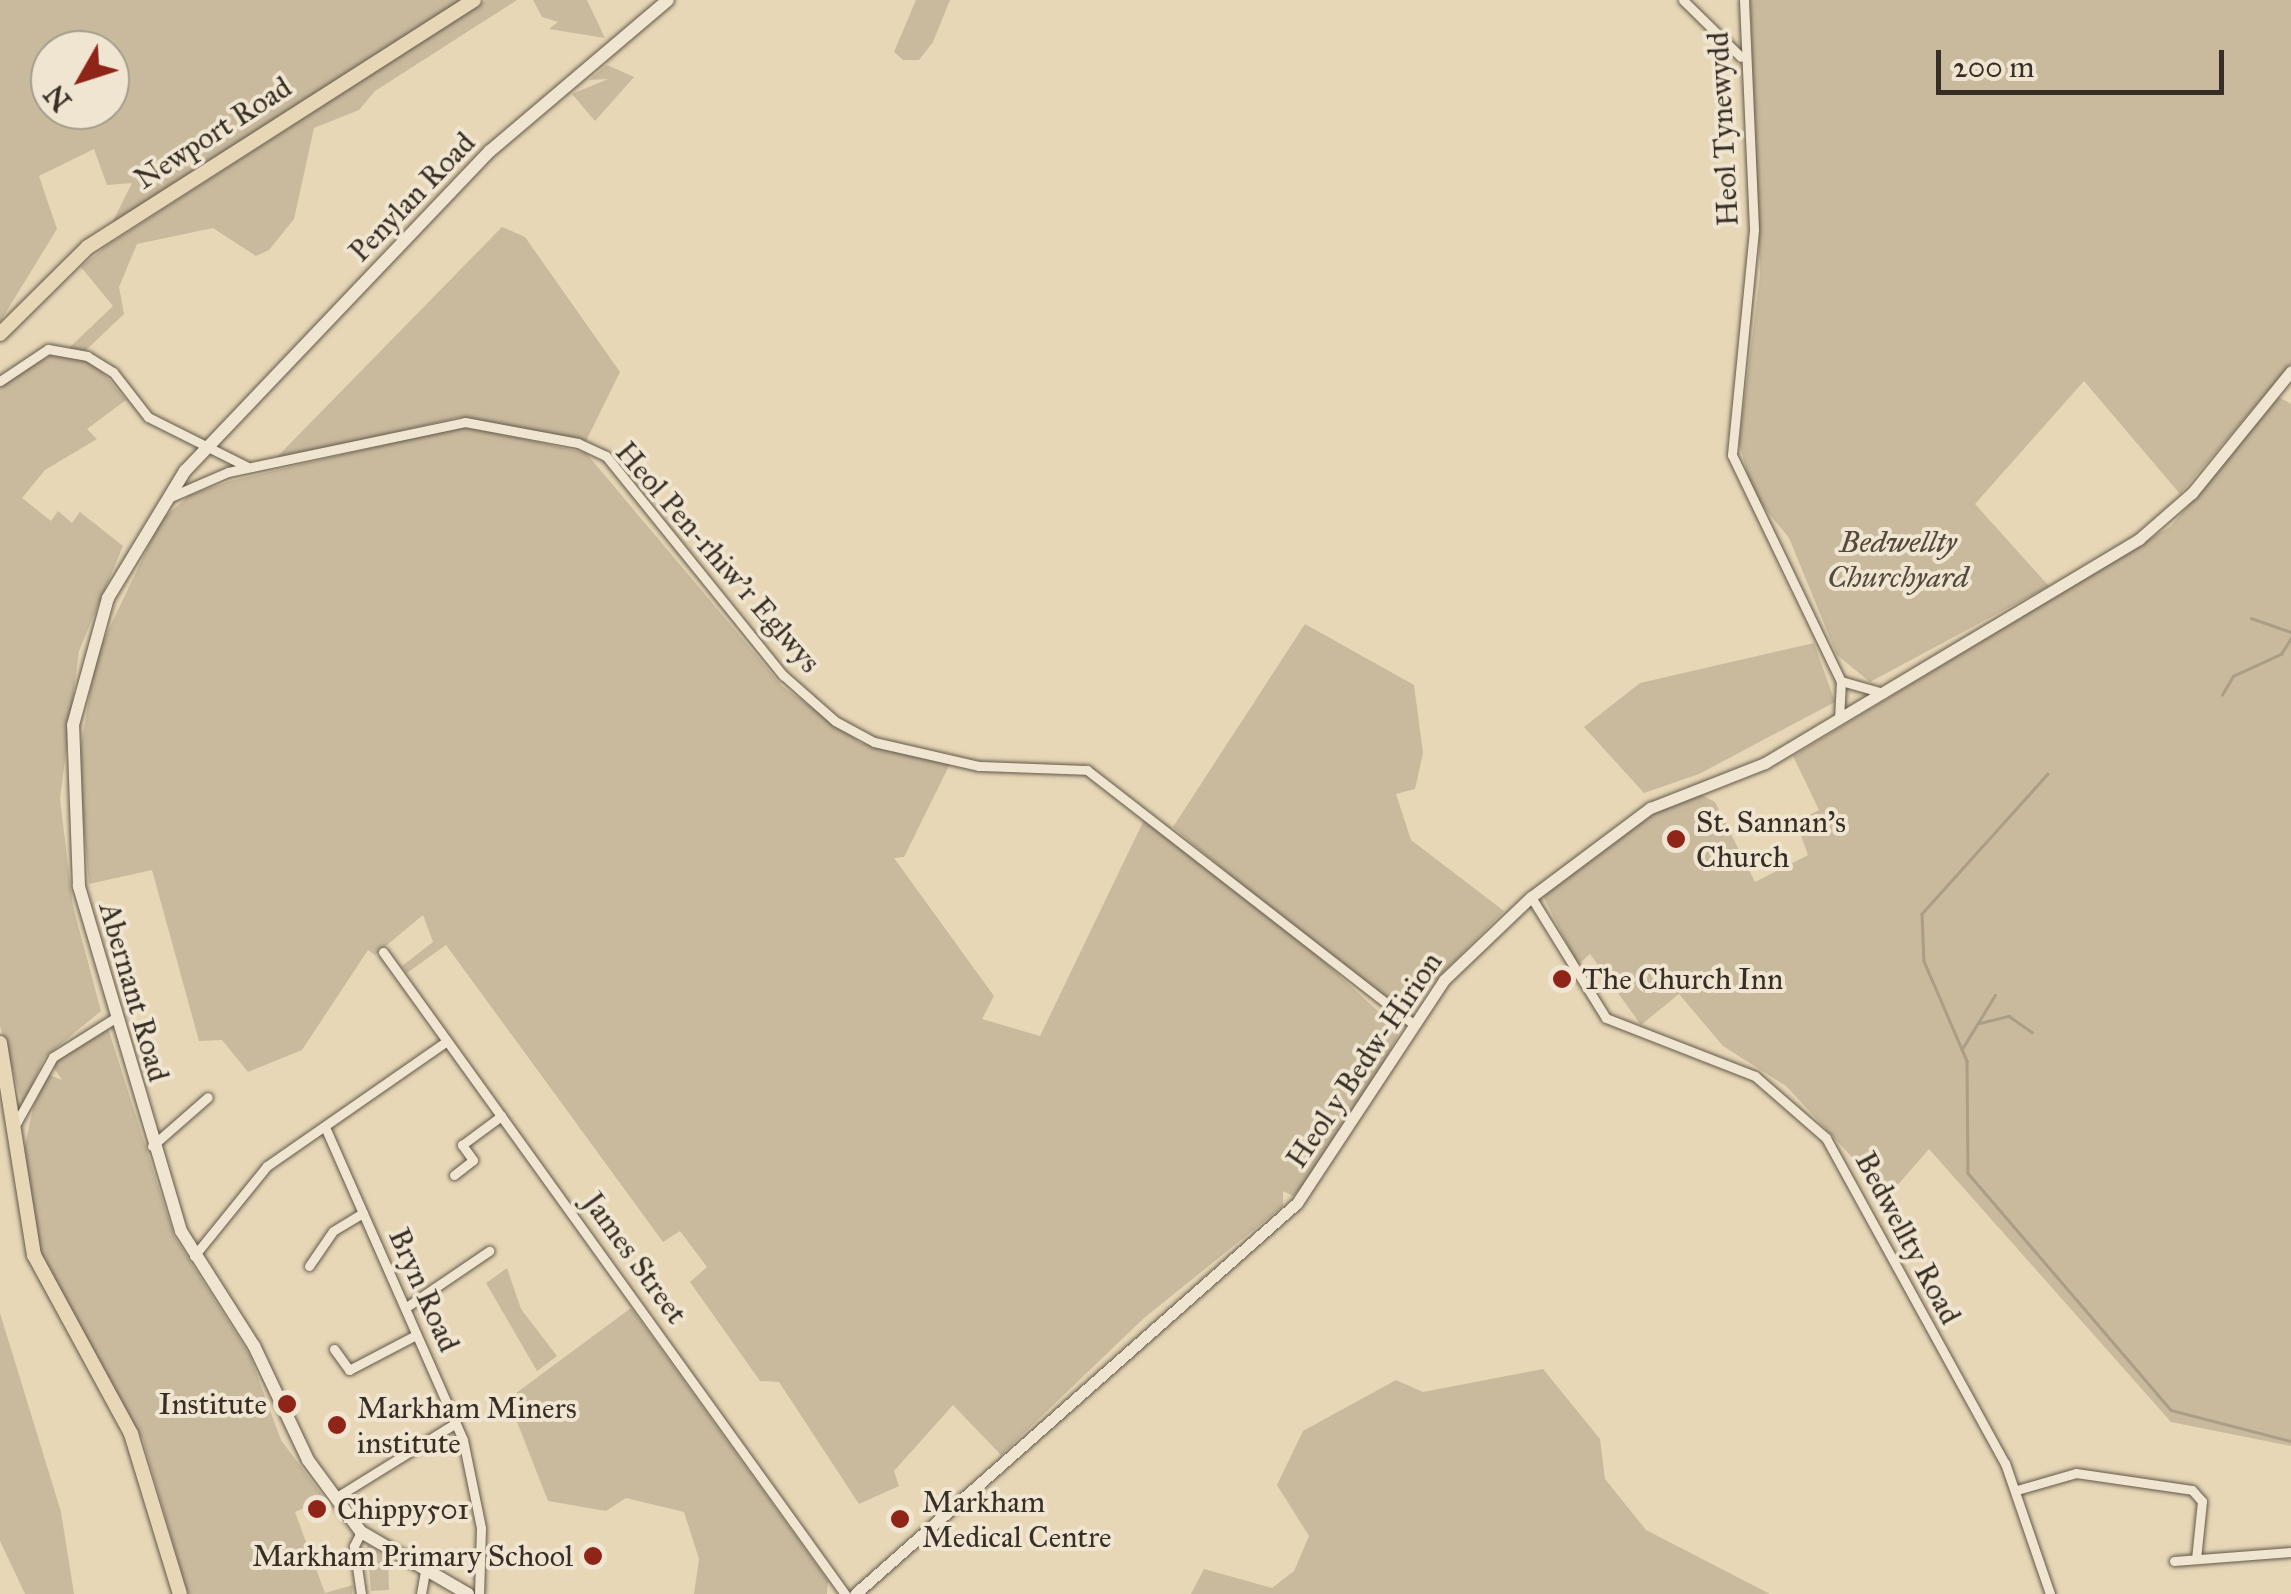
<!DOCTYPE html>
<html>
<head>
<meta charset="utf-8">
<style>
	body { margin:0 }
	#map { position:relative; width:2291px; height:1594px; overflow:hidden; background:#e7d7b7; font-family:"IM FELL Great Primer",serif }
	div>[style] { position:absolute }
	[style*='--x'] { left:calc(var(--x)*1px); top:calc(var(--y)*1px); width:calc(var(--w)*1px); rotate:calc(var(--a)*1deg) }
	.green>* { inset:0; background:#c9ba9e }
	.stream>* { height:2.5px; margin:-1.25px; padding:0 1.25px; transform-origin:1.25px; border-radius:1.25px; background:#ab9e86 }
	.roads { filter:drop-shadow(0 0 2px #63594a) drop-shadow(0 0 2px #63594a) }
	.minor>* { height:9px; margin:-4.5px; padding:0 4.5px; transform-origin:4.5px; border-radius:4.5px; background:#efe5d0 }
	.tertiary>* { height:11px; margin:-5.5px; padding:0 5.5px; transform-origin:5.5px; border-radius:5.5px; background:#efe5d0 }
	.secondary>* { height:12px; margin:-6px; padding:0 6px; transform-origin:6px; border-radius:6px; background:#efe5d0 }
	.primary>* { height:14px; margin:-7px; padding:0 7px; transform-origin:7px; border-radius:7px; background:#e7d7b7 }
	.dots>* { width:28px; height:28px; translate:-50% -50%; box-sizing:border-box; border:5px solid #efe5d0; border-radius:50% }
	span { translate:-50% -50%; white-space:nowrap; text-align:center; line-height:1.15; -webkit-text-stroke:8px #efe5d0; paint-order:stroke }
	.street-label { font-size:30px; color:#372f26 }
	.park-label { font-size:30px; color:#544b3e; font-style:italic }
	.poi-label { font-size:30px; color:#372f26 }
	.left { translate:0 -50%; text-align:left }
	.right { translate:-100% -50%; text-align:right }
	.north { position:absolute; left:30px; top:30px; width:100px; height:100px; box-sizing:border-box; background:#efe5d0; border:2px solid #a59c8c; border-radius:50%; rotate:231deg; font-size:28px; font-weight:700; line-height:40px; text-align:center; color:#372f26 }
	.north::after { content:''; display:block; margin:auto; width:35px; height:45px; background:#8f2418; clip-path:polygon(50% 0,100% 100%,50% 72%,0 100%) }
	.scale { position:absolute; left:1936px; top:50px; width:288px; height:45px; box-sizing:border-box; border:5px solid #372f26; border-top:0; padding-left:12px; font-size:30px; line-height:35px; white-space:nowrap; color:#372f26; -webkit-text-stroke:8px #efe5d0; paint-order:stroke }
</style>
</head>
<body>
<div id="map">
	<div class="green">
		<i style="clip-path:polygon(evenodd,0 0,465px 0,111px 225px,132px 183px,107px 185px,94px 149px,39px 176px,57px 229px,0 322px,0 0,50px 50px,110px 50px,110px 110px,50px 110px,50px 50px)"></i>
		<i style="clip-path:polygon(486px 0,517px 0,375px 91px,359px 110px,314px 128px,294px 219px,269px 250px,256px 256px,213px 228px,137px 244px,119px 287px,124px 314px,85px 351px,69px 348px,113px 306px,81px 267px,105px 247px)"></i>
		<i style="clip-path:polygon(533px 0,587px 0,605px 38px,549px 29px,558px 22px,542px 17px)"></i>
		<i style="clip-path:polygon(916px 0,950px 0,933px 42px,919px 60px,903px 60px,894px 52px)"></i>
		<i style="clip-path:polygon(1750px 0,2291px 0,2291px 364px,2180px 494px,2084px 381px,1975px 504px,2049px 586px,1870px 682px,1837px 655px,1789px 538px,1753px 494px,1739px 443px,1760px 274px)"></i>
		<i style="clip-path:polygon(607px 65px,634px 77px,595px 121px,572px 94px,608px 79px,589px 80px)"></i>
		<i style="clip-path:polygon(502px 227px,525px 237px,620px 372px,586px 441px,460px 417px,273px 461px)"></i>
		<i style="clip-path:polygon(55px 353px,95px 363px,126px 400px,87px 429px,97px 439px,45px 470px,22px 498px,51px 521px,58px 511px,72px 523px,80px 512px,123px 546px,79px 651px,60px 799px,73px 906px,101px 1011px,44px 1058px,23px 1106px,0 1026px,0 384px)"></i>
		<i style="clip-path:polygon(2279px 397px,2291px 404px,2291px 1446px,2171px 1422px,1929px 1149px,1888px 1196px,1786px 1086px,1723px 1046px,1679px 994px,1641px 1025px,1590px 954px,1578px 965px,1543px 896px,1661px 807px,1700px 794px,1715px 802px,1755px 882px,1808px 855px,1796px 822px,1819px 810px,1793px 756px,2171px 526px)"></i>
		<i style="clip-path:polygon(465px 426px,586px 453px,782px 686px,861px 743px,951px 762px,904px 857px,894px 858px,994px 996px,982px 1019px,1040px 1036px,1144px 820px,1292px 932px,1393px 1025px,1398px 1035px,1377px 1075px,1304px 1185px,1293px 1196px,1283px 1191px,1283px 1206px,1143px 1319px,1001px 1455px,953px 1405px,894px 1471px,899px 1486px,859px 1504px,779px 1382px,760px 1381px,690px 1282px,707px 1267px,680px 1231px,663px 1242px,446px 945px,407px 973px,402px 966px,433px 942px,423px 915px,375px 955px,368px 950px,302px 1050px,248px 1072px,222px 1040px,199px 1041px,152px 870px,89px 884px,78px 764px,96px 656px,161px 520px,190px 495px,230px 481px)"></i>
		<i style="clip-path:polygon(1305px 624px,1414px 685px,1423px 753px,1415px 789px,1396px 794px,1411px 840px,1504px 911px,1406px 1010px,1382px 1002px,1173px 827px)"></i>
		<i style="clip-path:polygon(1814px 643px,1835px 702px,1699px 774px,1644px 793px,1584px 727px,1640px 683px)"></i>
		<i style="clip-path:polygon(108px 1028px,174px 1236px,250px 1356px,281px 1440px,325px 1499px,295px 1512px,325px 1593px,353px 1585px,352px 1594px,188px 1594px,143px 1440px,42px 1260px,22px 1160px,33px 1108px,47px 1074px,62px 1080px,53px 1066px,66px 1052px)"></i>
		<i style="clip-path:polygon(507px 1268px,521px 1309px,557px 1356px,537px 1371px,486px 1283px)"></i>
		<i style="clip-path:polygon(631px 1308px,828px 1581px,827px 1594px,694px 1594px,699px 1559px,684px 1512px,626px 1498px,606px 1511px,548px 1501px,508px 1399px)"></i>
		<i style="clip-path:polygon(0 1313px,61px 1512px,74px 1594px,25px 1594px,0 1541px)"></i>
		<i style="clip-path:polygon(1543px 1369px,1600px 1439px,1605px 1479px,1646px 1530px,1770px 1594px,1191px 1594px,1204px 1569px,1272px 1588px,1294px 1571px,1309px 1536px,1277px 1485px,1303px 1431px,1396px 1380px,1423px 1392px)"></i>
		<i style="clip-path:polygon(367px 1544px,388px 1559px,389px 1590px,371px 1591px)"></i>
	</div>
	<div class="stream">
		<i style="--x:2251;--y:618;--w:42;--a:19.3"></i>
		<i style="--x:2222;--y:695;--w:22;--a:-60"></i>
		<i style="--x:2233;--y:676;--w:53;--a:-24.6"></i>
		<i style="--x:2281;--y:654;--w:19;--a:-58"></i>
		<i style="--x:2048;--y:774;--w:188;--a:132"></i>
		<i style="--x:1922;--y:914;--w:47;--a:87.6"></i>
		<i style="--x:1924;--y:961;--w:109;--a:66.7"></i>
		<i style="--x:1967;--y:1061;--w:112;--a:89.5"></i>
		<i style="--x:1968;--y:1173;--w:312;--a:49.4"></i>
		<i style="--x:2171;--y:1410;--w:124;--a:14.5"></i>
		<i style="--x:1980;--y:1023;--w:30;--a:-14"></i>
		<i style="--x:2009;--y:1016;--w:28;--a:35"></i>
		<i style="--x:1962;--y:1049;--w:63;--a:-58.6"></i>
	</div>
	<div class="roads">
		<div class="minor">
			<i style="--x:1683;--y:0;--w:81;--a:44.5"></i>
			<i style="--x:1744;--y:0;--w:230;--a:87.5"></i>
			<i style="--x:1754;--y:230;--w:226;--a:95.6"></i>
			<i style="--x:1732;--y:455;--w:251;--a:64.3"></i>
			<i style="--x:1841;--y:681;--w:37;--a:93"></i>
			<i style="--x:0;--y:381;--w:58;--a:-33.7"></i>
			<i style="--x:48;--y:349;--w:40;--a:10"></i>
			<i style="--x:87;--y:356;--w:31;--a:32"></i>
			<i style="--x:113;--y:372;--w:57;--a:52.1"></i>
			<i style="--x:148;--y:417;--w:110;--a:26.6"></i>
			<i style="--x:168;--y:498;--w:65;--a:-23.4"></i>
			<i style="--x:228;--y:472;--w:242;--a:-11.9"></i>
			<i style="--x:465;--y:422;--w:115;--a:10.5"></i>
			<i style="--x:578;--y:443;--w:31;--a:25"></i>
			<i style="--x:606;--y:456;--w:282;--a:51.1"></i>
			<i style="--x:783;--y:675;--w:69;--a:41.5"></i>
			<i style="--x:835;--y:721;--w:44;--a:28.3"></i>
			<i style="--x:874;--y:742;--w:108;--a:12.9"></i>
			<i style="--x:979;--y:766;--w:108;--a:2.1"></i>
			<i style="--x:1087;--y:770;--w:413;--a:37.9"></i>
			<i style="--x:1841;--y:681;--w:44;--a:15.9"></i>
			<i style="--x:1531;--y:897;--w:142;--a:58.2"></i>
			<i style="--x:1606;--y:1018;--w:160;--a:21.3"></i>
			<i style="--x:1755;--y:1076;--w:94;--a:41.1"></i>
			<i style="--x:1826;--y:1138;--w:371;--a:61.2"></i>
			<i style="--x:2005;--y:1463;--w:139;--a:71"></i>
			<i style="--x:383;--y:952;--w:791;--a:54.26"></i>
			<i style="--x:14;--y:1127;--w:80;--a:-60.9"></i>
			<i style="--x:53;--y:1057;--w:73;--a:-32.2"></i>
			<i style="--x:325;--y:1127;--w:342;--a:66.2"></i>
			<i style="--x:463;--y:1440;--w:90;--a:78.4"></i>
			<i style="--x:481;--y:1528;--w:66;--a:91.7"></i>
			<i style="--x:152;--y:1146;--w:74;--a:-41.2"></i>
			<i style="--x:454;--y:1175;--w:24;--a:-38"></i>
			<i style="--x:473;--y:1160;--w:19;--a:-126"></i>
			<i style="--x:462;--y:1145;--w:49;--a:-36.6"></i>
			<i style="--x:194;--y:1256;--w:116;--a:-51"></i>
			<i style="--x:267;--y:1166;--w:219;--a:-34.8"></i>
			<i style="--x:309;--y:1266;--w:42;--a:-55.6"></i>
			<i style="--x:333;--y:1231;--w:35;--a:-31"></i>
			<i style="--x:405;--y:1308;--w:102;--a:-34.2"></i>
			<i style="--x:334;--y:1349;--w:26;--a:54"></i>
			<i style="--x:349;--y:1370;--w:76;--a:-27.6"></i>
			<i style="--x:2017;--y:1490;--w:61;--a:-16.1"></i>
			<i style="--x:2076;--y:1473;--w:117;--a:8.3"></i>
			<i style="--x:2192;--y:1490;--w:15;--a:48"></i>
			<i style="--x:2202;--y:1501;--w:58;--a:95.9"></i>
			<i style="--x:335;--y:1498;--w:142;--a:-31.8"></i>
			<i style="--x:361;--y:1532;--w:16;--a:117"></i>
			<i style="--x:354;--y:1546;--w:49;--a:81.7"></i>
			<i style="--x:2174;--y:1561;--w:117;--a:-4.4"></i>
			<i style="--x:421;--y:1594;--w:22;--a:-80"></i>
		</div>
		<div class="tertiary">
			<i style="--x:855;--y:1594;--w:590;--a:-41.5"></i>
			<i style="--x:1297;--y:1203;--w:267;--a:-56.6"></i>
			<i style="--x:1444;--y:980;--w:120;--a:-43.7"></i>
			<i style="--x:1531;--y:897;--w:149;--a:-36.8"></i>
			<i style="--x:1650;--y:808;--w:123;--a:-21.4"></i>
			<i style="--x:1765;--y:763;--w:436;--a:-30.9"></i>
			<i style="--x:2139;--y:539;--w:70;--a:-41"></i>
			<i style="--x:2192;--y:493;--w:157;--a:-50.9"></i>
		</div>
		<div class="secondary">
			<i style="--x:468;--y:1594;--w:124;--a:-149.9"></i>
			<i style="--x:361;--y:1532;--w:89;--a:-126.4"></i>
			<i style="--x:308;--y:1460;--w:126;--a:-115.3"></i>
			<i style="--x:254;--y:1346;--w:136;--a:-122.4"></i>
			<i style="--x:181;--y:1231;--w:360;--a:-106.5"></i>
			<i style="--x:79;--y:886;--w:161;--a:-92.1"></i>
			<i style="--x:73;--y:725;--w:132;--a:-74.6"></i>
			<i style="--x:108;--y:598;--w:149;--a:-58.8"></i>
			<i style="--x:185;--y:471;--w:442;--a:-46.4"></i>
			<i style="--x:490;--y:151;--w:233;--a:-40.3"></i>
		</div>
		<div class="primary">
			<i style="--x:0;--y:334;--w:124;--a:-44.7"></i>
			<i style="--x:88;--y:247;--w:458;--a:-32.6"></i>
			<i style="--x:0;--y:1043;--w:215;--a:80.9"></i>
			<i style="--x:34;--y:1255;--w:204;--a:61.5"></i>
			<i style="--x:131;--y:1434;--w:167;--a:73"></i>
		</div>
	</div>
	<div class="dots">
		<i style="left:1676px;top:839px;background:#8f2418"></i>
		<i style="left:1562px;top:979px;background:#8f2418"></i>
		<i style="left:287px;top:1404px;background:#8f2418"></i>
		<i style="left:337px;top:1425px;background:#8f2418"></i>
		<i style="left:317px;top:1509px;background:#8f2418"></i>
		<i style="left:900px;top:1519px;background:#8f2418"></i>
		<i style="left:593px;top:1556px;background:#8f2418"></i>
	</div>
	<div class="street-label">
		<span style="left:1723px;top:129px;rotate:-93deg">Heol Tynewydd</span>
		<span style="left:213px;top:133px;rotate:-33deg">Newport Road</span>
		<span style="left:412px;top:197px;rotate:-46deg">Penylan Road</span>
		<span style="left:718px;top:557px;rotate:49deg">Heol Pen-rhiw'r Eglwys</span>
		<span style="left:134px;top:992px;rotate:74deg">Abernant Road</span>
		<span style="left:1364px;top:1060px;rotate:-56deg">Heol y Bedw-Hirion</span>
		<span style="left:1908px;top:1238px;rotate:62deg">Bedwellty Road</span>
		<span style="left:635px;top:1258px;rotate:54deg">James Street</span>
		<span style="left:424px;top:1290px;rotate:66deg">Bryn Road</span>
	</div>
	<div class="park-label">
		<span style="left:1898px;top:559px">Bedwellty<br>Churchyard</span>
	</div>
	<div class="poi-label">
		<span class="left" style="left:1696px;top:839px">St. Sannan's<br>Church</span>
		<span class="left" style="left:1582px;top:979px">The Church Inn</span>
		<span class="right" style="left:267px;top:1404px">Institute</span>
		<span class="left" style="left:357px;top:1425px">Markham Miners<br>institute</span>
		<span class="left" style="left:922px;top:1519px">Markham<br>Medical Centre</span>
		<span class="left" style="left:337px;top:1509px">Chippy501</span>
		<span class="right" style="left:573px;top:1556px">Markham Primary School</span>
	</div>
	<div class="north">N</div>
	<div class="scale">200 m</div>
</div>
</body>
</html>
